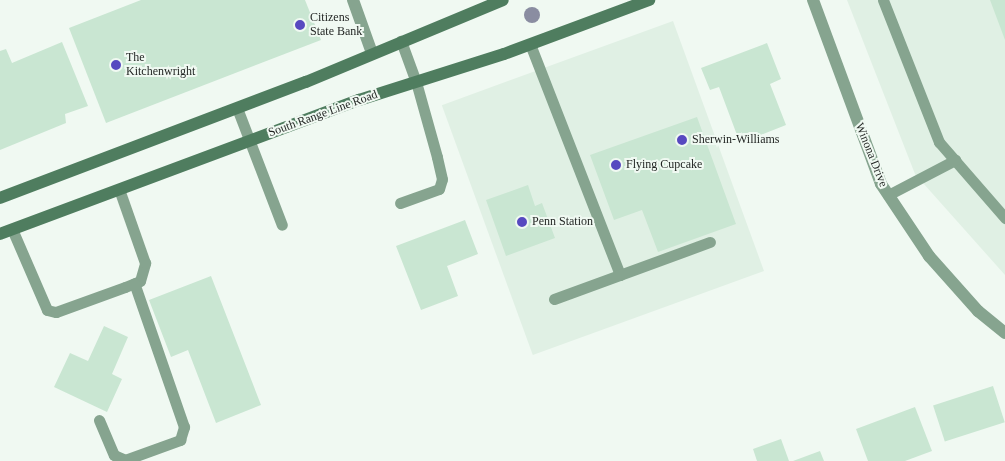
<!DOCTYPE html>
<html>
<head>
<meta charset="utf-8">
<style>
	body { margin:0 }
	#map { position:relative; width:1005px; height:461px; overflow:hidden; background:#f0f9f2; font-family:"Times New Roman",serif }
	div>[style] { position:absolute }
	[style*='--x'] { left:calc(var(--x)*1px); top:calc(var(--y)*1px); width:calc(var(--w)*1px); rotate:calc(var(--a)*1deg) }
	.built>* { inset:0; background:#e0f0e4; transform-origin:0 0 }
	.building>* { inset:0; background:#c9e6d2; transform-origin:0 0 }
	.lane>* { height:11px; margin:-5.5px; padding:0 5.5px; transform-origin:5.5px; border-radius:5.5px; background:#86a48f }
	.street>* { height:12px; margin:-6px; padding:0 6px; transform-origin:6px; border-radius:6px; background:#86a48f }
	.secondary>* { height:12px; margin:-6px; padding:0 6px; transform-origin:6px; border-radius:6px; background:#4f7d5f }
	.trees>* { width:16px; height:16px; margin:-8px; border-radius:50%; background:#8a8da1 }
	.dots>* { width:14px; height:14px; translate:-50% -50%; box-sizing:border-box; border:2px solid #f0f9f2; border-radius:50% }
	span { translate:-50% -50%; white-space:nowrap; text-align:center; line-height:1.15; -webkit-text-stroke:4px #f0f9f2; paint-order:stroke }
	.poi-label { font-size:12px; color:#1f2220 }
	.left { translate:0 -50%; text-align:left }
	.street-label { font-size:12px; color:#1f2220 }
</style>
</head>
<body>
<div id="map">
	<div class="built">
		<i style="clip-path:polygon(847px 0,1005px 0,1005px 275px,915px 174px)"></i>
		<i style="left:673px;top:21px;width:266px;height:246px;rotate:70deg"></i>
	</div>
	<div class="building">
		<i style="clip-path:polygon(141px 0,305px 0,321px 40px,106px 123px,69px 28px)"></i>
		<i style="clip-path:polygon(990px 0,1005px 0,1005px 40px)"></i>
		<i style="clip-path:polygon(62px 42px,88px 106px,65px 114px,66px 123px,0 150px,0 51px,6px 49px,12px 63px)"></i>
		<i style="clip-path:polygon(767px 43px,781px 79px,770px 84px,786px 125px,740px 143px,719px 87px,710px 90px,701px 68px)"></i>
		<i style="clip-path:polygon(697px 117px,736px 224px,658px 252px,642px 210px,614px 220px,590px 155px)"></i>
		<i style="clip-path:polygon(528px 185px,535px 206px,542px 203px,555px 238px,506px 256px,486px 200px)"></i>
		<i style="clip-path:polygon(465px 220px,478px 254px,447px 266px,458px 296px,421px 310px,396px 246px)"></i>
		<i style="clip-path:polygon(211px 276px,261px 405px,216px 423px,188px 350px,171px 357px,149px 300px)"></i>
		<i style="clip-path:polygon(104px 326px,128px 337px,112px 374px,122px 379px,107px 412px,54px 387px,70px 353px,88px 361px)"></i>
		<i style="left:993px;top:386px;width:38px;height:63px;rotate:72deg"></i>
		<i style="clip-path:polygon(915px 407px,932px 451px,905px 461px,868px 461px,856px 429px)"></i>
		<i style="clip-path:polygon(781px 439px,789px 461px,757px 461px,753px 449px)"></i>
		<i style="clip-path:polygon(820px 451px,824px 461px,793px 461px)"></i>
	</div>
	<div class="lane">
		<i style="--x:883;--y:0;--w:153;--a:68.5"></i>
		<i style="--x:939;--y:142;--w:101;--a:49"></i>
		<i style="--x:530;--y:44;--w:248;--a:68.7"></i>
		<i style="--x:237;--y:108;--w:125;--a:69"></i>
		<i style="--x:888;--y:195;--w:76;--a:-27.6"></i>
		<i style="--x:400;--y:203;--w:41;--a:-19.7"></i>
		<i style="--x:439;--y:189;--w:10;--a:-73"></i>
		<i style="--x:442;--y:179;--w:23;--a:-103"></i>
		<i style="--x:437;--y:157;--w:78;--a:-105.6"></i>
		<i style="--x:416;--y:82;--w:44;--a:-110.1"></i>
		<i style="--x:12;--y:229;--w:88;--a:66.6"></i>
		<i style="--x:47;--y:310;--w:9;--a:13"></i>
		<i style="--x:56;--y:312;--w:73;--a:-19.9"></i>
		<i style="--x:125;--y:287;--w:16;--a:-22"></i>
		<i style="--x:140;--y:281;--w:19;--a:-74"></i>
		<i style="--x:145;--y:263;--w:78;--a:-109.4"></i>
		<i style="--x:554;--y:299;--w:166;--a:-20.1"></i>
		<i style="--x:99;--y:420;--w:38;--a:67"></i>
		<i style="--x:114;--y:455;--w:12;--a:24"></i>
		<i style="--x:125;--y:460;--w:59;--a:-20"></i>
		<i style="--x:180;--y:440;--w:14;--a:-73"></i>
		<i style="--x:184;--y:427;--w:152;--a:-109.1"></i>
	</div>
	<div class="street">
		<i style="--x:353;--y:0;--w:56;--a:70.3"></i>
		<i style="--x:813;--y:0;--w:196;--a:69.7"></i>
		<i style="--x:881;--y:184;--w:87;--a:56.3"></i>
		<i style="--x:929;--y:256;--w:74;--a:48.3"></i>
		<i style="--x:978;--y:311;--w:35;--a:39"></i>
	</div>
	<div class="secondary">
		<i style="--x:0;--y:198;--w:327;--a:-20.8"></i>
		<i style="--x:306;--y:82;--w:213;--a:-22.6"></i>
		<i style="--x:0;--y:234;--w:383;--a:-20.5"></i>
		<i style="--x:359;--y:100;--w:152;--a:-17.6"></i>
		<i style="--x:504;--y:54;--w:155;--a:-20.4"></i>
	</div>
	<div class="trees">
		<i style="left:532px;top:15px"></i>
	</div>
	<div class="dots">
		<i style="left:300px;top:25px;background:#5749c0"></i>
		<i style="left:116px;top:65px;background:#5749c0"></i>
		<i style="left:682px;top:140px;background:#5749c0"></i>
		<i style="left:616px;top:165px;background:#5749c0"></i>
		<i style="left:522px;top:222px;background:#5749c0"></i>
	</div>
	<div class="poi-label">
		<span class="left" style="left:310px;top:25px">Citizens<br>State Bank</span>
		<span class="left" style="left:126px;top:65px">The<br>Kitchenwright</span>
		<span class="left" style="left:692px;top:140px">Sherwin-Williams</span>
		<span class="left" style="left:626px;top:165px">Flying Cupcake</span>
		<span class="left" style="left:532px;top:222px">Penn Station</span>
	</div>
	<div class="street-label">
		<span style="left:323px;top:114px;rotate:-20deg">South Range Line Road</span>
		<span style="left:871px;top:155px;rotate:68deg">Winona Drive</span>
	</div>
</div>
</body>
</html>
